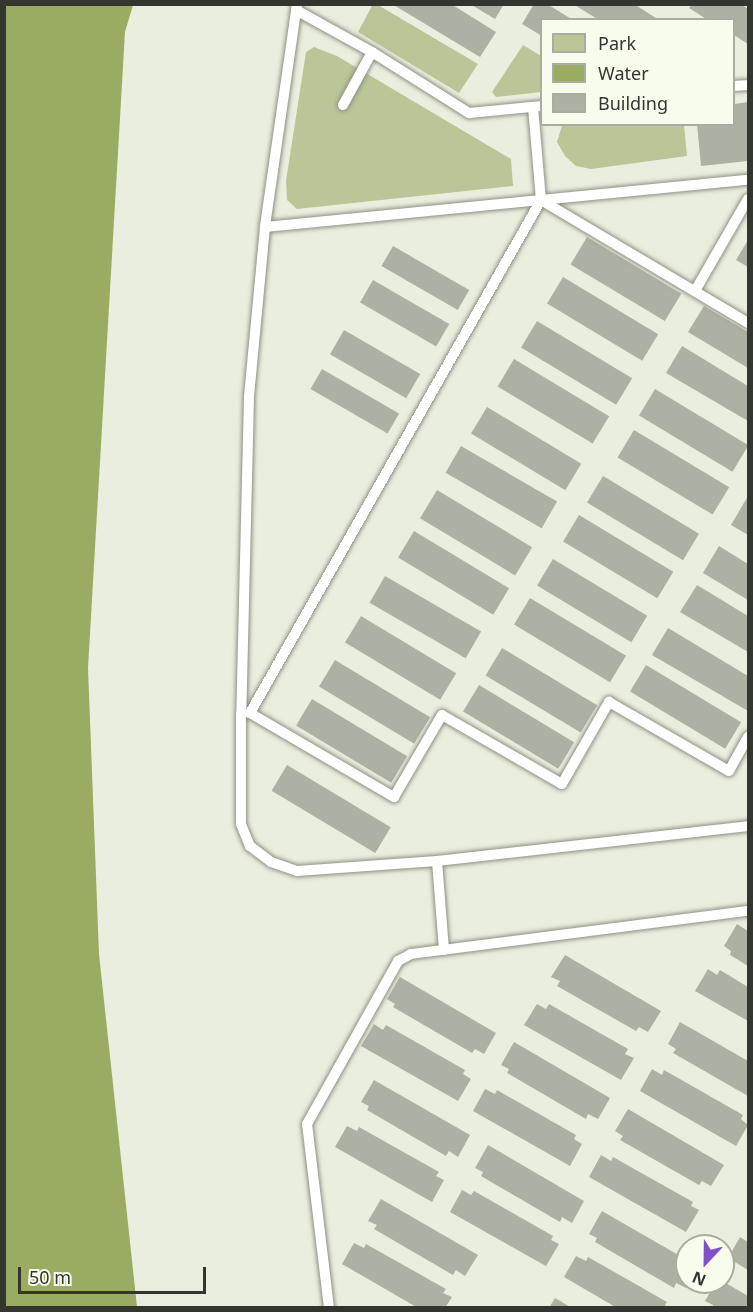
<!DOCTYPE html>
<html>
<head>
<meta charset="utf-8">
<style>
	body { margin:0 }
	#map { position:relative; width:753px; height:1312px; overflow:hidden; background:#eaeedf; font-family:"Noto Sans",sans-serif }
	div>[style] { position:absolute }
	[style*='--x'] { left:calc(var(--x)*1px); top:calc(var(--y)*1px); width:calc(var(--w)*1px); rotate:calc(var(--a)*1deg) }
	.green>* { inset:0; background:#bac698 }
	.water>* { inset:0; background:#9aac61 }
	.building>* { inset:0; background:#adb1a3; transform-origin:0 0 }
	.roads { filter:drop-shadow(0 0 2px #8d9183) drop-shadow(0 0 2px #8d9183) }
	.service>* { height:10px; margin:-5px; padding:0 5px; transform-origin:5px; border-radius:5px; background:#fff }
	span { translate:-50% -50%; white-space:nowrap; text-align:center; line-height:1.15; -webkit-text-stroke:4.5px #f7fcec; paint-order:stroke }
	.frame { position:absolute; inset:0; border:6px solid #33352f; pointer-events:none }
	.legend { position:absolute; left:540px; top:18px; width:195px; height:108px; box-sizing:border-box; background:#f7fcec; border:2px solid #a9aca0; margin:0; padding:8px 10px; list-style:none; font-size:18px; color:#33352f }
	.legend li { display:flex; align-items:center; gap:12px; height:30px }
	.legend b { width:30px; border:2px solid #a9aca0 }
	.north { position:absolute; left:675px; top:1234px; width:60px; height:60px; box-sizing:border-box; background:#f7fcec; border:2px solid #a9aca0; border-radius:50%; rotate:202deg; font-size:16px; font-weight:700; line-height:24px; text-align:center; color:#33352f }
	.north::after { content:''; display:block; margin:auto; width:21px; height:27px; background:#814fc7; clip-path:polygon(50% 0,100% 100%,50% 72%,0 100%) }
	.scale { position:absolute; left:18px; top:1267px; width:188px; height:27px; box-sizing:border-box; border:3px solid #33352f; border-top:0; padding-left:8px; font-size:18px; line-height:21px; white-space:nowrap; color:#33352f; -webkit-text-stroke:4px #f7fcec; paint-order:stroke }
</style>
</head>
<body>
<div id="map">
	<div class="green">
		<i style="clip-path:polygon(373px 4px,378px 5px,478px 64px,459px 93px,358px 32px)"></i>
		<i style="clip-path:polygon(523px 45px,541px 56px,541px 92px,496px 97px,492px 92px)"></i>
		<i style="clip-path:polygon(314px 47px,337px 56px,511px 159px,513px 186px,297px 209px,287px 200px,286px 181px,306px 52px)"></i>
		<i style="clip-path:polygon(565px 125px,684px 125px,687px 156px,591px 169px,576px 166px,565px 156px,557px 142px,562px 126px)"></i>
	</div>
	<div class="water">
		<i style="clip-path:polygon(5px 4px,133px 5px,125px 32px,88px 668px,99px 954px,137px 1307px,5px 1307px)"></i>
	</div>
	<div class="building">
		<i style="clip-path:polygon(392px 4px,451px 4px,496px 32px,480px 57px)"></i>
		<i style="clip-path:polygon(470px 4px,504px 4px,495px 19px)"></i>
		<i style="clip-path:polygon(534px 4px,547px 4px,573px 20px,542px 20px,542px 36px,522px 24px)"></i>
		<i style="clip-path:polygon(573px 4px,634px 4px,659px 20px,599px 20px)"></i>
		<i style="clip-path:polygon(692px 4px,741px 4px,748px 9px,748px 44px,734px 35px,734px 20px,708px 20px,689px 8px)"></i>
		<i style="clip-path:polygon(748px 102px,748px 161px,701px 166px,697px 124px,734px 124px,734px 104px)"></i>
		<i style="left:587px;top:237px;width:110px;height:32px;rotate:31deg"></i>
		<i style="clip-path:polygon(748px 240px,748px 267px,736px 260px)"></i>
		<i style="left:393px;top:246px;width:88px;height:23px;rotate:30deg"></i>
		<i style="left:563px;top:277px;width:111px;height:31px;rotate:31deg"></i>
		<i style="left:373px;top:280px;width:88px;height:26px;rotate:30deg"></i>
		<i style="clip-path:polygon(704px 306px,748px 332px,748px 368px,688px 332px)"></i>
		<i style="left:537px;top:321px;width:111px;height:31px;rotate:31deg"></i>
		<i style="left:344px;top:330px;width:88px;height:28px;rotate:30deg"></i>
		<i style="clip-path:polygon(682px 346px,748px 386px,748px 421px,666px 373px)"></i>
		<i style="left:514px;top:359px;width:111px;height:32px;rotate:31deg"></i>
		<i style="left:322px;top:369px;width:89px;height:23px;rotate:30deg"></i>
		<i style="left:655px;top:389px;width:109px;height:31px;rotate:31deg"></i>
		<i style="left:487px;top:407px;width:110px;height:31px;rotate:31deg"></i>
		<i style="left:634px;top:430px;width:111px;height:32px;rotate:31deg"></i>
		<i style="left:461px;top:446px;width:111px;height:31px;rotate:30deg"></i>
		<i style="left:603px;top:476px;width:112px;height:31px;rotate:31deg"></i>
		<i style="left:437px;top:490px;width:111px;height:33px;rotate:31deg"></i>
		<i style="clip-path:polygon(748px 496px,748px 535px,731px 525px)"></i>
		<i style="left:579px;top:515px;width:110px;height:31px;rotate:31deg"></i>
		<i style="left:414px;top:531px;width:111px;height:31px;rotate:31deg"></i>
		<i style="clip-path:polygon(719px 546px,748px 564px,748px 600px,703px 573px)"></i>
		<i style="left:553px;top:559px;width:110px;height:31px;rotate:31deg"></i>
		<i style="left:385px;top:576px;width:111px;height:31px;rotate:30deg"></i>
		<i style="clip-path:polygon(697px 585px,748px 616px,748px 652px,680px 612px)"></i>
		<i style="left:530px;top:598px;width:112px;height:31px;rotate:31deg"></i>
		<i style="left:361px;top:616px;width:111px;height:31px;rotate:31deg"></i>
		<i style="clip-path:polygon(668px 628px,748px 676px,748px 711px,652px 655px)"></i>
		<i style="left:502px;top:648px;width:111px;height:32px;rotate:31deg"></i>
		<i style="left:335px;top:660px;width:111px;height:31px;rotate:31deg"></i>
		<i style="left:646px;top:665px;width:111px;height:31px;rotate:31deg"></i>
		<i style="left:479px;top:685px;width:111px;height:31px;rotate:31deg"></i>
		<i style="left:312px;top:699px;width:111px;height:31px;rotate:31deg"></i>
		<i style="left:287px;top:765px;width:121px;height:30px;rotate:31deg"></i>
		<i style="clip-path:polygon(737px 924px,748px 931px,748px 966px,730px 955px,731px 951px,724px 946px)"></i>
		<i style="clip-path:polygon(565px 955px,661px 1011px,648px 1032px,639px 1027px,636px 1031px,557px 986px,560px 981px,551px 977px)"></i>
		<i style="clip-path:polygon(708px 969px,717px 975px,720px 970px,748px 987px,748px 1021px,695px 991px)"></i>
		<i style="clip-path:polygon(400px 977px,496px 1033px,484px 1054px,475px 1049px,472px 1053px,393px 1007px,395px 1004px,387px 999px)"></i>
		<i style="clip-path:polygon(537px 1004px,546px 1009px,549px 1004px,628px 1049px,625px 1054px,634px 1058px,621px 1080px,524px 1025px)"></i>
		<i style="clip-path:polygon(680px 1022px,748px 1061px,748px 1096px,673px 1053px,676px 1049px,668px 1044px)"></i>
		<i style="clip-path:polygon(374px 1024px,383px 1030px,386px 1025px,465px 1070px,463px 1074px,471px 1079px,458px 1101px,361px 1046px)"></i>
		<i style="clip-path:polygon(514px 1042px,610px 1098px,598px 1119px,588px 1114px,586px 1119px,507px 1073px,509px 1069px,501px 1065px)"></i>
		<i style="clip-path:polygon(652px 1069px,662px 1075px,664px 1070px,743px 1115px,741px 1119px,748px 1125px,736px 1146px,640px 1091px)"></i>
		<i style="clip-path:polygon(374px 1080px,470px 1135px,458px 1157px,449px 1151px,446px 1156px,367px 1110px,369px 1106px,361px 1102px)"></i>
		<i style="clip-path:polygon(485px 1089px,495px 1094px,497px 1090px,576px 1135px,574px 1139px,582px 1144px,570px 1166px,473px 1111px)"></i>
		<i style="clip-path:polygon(628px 1109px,724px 1165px,711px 1186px,702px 1181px,699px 1185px,620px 1140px,623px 1136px,615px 1131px)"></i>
		<i style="clip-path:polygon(347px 1126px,357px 1131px,359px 1127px,439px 1172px,436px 1176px,444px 1180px,432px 1202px,335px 1147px)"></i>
		<i style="clip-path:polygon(488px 1145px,584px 1201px,572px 1223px,562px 1217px,560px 1222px,481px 1176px,483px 1172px,475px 1168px)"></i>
		<i style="clip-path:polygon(601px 1155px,611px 1161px,613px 1157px,693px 1202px,691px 1206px,699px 1210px,686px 1232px,589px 1177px)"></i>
		<i style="clip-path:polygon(462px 1190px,471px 1195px,474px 1191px,553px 1236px,551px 1240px,559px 1244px,546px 1266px,450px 1212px)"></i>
		<i style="clip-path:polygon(381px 1199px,478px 1255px,465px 1276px,456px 1270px,453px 1275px,374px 1229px,377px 1225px,368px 1221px)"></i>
		<i style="clip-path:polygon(602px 1211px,687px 1260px,687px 1282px,689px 1282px,686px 1288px,676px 1283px,674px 1288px,595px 1242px,597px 1238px,589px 1234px)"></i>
		<i style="clip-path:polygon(740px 1237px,748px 1242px,748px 1270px,728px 1258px)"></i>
		<i style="clip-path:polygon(354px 1243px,364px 1248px,366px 1244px,446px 1289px,443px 1293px,452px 1297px,445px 1308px,418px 1308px,342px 1264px)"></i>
		<i style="clip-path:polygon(576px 1256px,586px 1261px,588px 1257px,667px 1302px,665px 1305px,669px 1308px,617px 1308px,564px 1277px)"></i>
		<i style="clip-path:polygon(716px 1282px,724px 1282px,748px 1296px,748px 1308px,712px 1308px,713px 1305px,705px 1301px)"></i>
		<i style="clip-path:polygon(555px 1298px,572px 1308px,549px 1308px)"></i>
	</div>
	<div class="roads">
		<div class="service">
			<i style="--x:297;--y:4;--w:225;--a:98.2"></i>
			<i style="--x:265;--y:227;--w:171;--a:95.4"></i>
			<i style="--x:249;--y:397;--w:317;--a:91.4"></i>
			<i style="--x:241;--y:714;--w:110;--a:90"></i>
			<i style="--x:241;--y:824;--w:24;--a:68"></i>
			<i style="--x:250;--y:846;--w:26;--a:37"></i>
			<i style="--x:271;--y:862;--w:28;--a:19"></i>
			<i style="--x:297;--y:871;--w:140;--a:-4.1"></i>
			<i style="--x:437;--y:861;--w:313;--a:-6.4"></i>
			<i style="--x:296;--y:10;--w:87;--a:28.9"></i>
			<i style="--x:372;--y:52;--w:115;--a:32.2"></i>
			<i style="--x:469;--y:113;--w:73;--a:-5.5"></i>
			<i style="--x:734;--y:86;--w:14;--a:-4"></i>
			<i style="--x:343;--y:105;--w:60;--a:-61.3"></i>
			<i style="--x:533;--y:107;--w:93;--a:85.1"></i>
			<i style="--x:541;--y:200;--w:590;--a:119.56"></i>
			<i style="--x:250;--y:713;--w:167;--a:30.3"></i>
			<i style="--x:394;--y:797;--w:95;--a:-59.7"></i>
			<i style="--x:442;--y:715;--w:138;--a:29.9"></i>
			<i style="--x:562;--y:784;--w:95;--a:-60.2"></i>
			<i style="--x:609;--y:702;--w:138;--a:29.9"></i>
			<i style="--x:729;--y:771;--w:39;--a:-61"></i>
			<i style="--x:541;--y:200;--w:241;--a:30.7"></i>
			<i style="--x:265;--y:227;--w:485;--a:-5.6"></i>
			<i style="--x:695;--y:291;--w:106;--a:-60.1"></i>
			<i style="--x:437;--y:861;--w:89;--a:85.5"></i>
			<i style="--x:329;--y:1308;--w:185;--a:-96.8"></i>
			<i style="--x:307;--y:1124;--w:187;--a:-60.8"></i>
			<i style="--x:398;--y:961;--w:15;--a:-28"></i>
			<i style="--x:411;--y:954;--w:340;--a:-7.3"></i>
		</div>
	</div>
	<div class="frame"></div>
	<ul class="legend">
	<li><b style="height:16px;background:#bac698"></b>Park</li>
	<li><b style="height:16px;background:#9aac61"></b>Water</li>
	<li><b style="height:16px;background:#adb1a3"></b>Building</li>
	</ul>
	<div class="north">N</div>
	<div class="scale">50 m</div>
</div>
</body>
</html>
